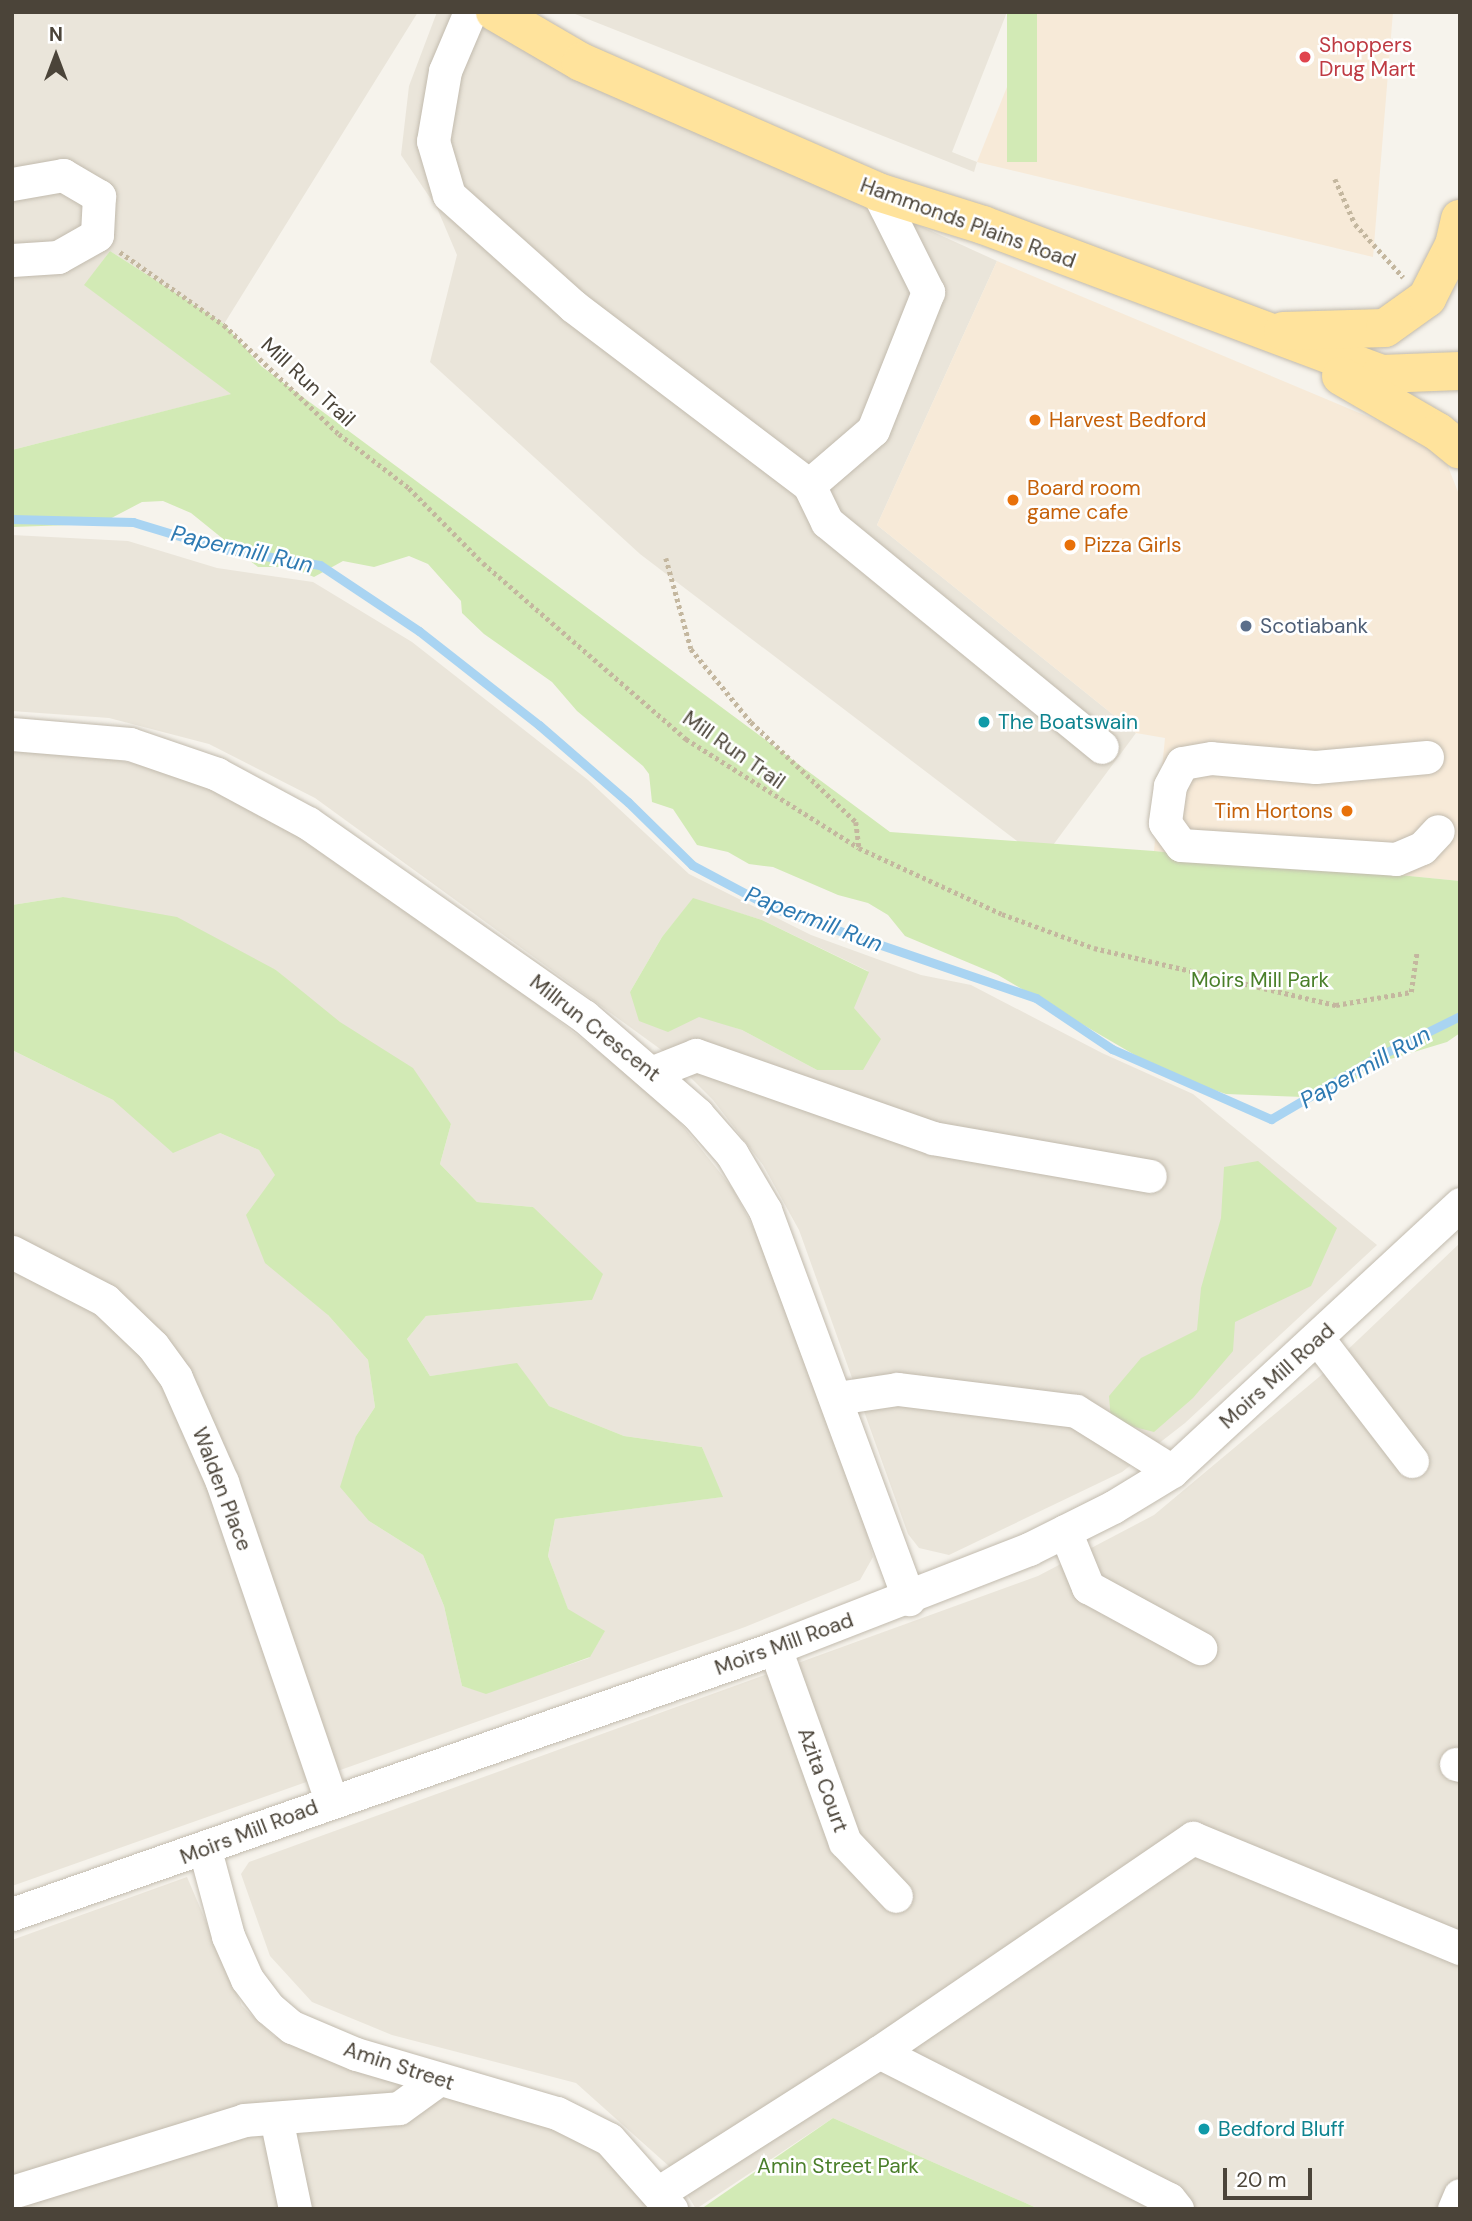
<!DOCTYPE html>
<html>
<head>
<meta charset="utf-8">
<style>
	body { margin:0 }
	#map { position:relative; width:1472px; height:2221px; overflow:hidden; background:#f6f3ec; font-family:"DM Sans",sans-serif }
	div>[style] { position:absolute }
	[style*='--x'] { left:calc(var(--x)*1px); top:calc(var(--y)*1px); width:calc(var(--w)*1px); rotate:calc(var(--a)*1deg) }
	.residential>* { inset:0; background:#eae5da }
	.commercial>* { inset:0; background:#f7ead8 }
	.green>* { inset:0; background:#d2eab5; transform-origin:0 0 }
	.stream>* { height:9px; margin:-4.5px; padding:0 4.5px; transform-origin:4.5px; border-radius:4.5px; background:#a9d4f2 }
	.path>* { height:4.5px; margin-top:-2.25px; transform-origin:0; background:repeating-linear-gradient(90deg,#c4b79f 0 3.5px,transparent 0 7px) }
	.roads { filter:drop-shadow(0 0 2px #c2bbae) drop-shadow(0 0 2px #c2bbae) }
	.minor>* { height:33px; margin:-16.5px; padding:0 16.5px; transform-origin:16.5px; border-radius:16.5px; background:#fff }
	.major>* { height:38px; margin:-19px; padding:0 19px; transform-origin:19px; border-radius:19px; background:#ffe39c }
	.dots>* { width:19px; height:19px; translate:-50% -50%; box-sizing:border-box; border:4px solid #fff; border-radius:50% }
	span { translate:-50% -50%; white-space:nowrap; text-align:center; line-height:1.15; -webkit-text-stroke:5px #fff; paint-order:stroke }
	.health-label { font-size:21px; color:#be3a42 }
	.left { translate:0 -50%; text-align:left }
	.street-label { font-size:21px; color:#4b4439 }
	.food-label { font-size:21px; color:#c56008 }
	.right { translate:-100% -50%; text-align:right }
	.service-label { font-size:21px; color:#4e5e75 }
	.culture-label { font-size:21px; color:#0d838f }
	.park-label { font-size:21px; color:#4a7f2a }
	.water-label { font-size:23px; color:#2e7ab2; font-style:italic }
	.frame { position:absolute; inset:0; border:14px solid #4b4439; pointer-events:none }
	.north { position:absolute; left:21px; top:21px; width:70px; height:70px; -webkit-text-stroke:5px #fff; paint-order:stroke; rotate:0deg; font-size:19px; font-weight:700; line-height:28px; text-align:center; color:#4b4439 }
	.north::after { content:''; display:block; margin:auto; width:24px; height:32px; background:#4b4439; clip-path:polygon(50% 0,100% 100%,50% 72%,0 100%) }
	.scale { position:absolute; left:1223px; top:2168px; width:89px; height:32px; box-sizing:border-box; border:4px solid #4b4439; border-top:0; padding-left:9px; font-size:21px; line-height:24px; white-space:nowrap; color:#4b4439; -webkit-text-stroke:5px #fff; paint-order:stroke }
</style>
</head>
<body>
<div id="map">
	<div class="residential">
		<i style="clip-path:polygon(12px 12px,418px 12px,224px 324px,110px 251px,85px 285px,232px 394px,12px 450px)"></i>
		<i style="clip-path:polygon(437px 12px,452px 12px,997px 261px,877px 525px,1136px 733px,1042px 860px,640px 554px,430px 362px,457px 255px,437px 208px,401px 155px,409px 86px)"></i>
		<i style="clip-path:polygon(570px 12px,1007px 12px,952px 152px,977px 162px,974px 172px)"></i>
		<i style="clip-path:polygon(evenodd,12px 535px,128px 541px,217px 568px,313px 582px,412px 642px,588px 780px,689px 874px,811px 935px,921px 975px,971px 985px,1102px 1053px,1193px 1094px,1377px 1245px,1185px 1423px,1122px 1472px,949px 1555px,919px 1548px,908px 1534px,799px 1230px,763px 1165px,713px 1100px,667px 1054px,315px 798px,209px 744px,109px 718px,12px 711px,12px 535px,693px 899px,762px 920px,868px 971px,817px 1070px,742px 1030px,630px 992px,662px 937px,693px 899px)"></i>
		<i style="clip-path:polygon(12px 751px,79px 753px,142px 765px,207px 786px,278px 821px,508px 982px,663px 1101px,733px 1189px,765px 1250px,862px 1514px,873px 1557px,860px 1580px,745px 1627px,12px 1886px,12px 1050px,113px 1100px,141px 1121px,220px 1133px,259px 1150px,276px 1175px,328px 1315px,368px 1360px,375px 1407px,356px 1436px,369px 1521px,423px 1555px,444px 1606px,462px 1686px,486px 1693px,589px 1658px,604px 1632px,568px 1610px,548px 1556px,555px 1519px,722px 1497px,702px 1447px,624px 1436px,549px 1406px,517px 1364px,430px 1376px,407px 1339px,426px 1316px,592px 1300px,533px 1207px,477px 1202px,440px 1164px,451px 1124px,276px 970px,63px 897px,12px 905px)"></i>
		<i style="clip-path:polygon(1460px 1243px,1460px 2209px,1039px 2209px,833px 2118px,696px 2209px,671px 2168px,576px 2083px,392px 2035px,312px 2002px,270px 1956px,241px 1874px,249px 1862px,1038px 1576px,1154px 1515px,1319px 1377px)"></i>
		<i style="clip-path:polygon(187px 1877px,242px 2006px,274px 2036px,388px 2077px,584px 2135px,653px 2209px,12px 2209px,12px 1940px)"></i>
	</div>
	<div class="commercial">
		<i style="clip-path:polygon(1037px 12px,1393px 12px,1373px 257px,977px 162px)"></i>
		<i style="clip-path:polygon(997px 261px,1419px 438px,1447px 464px,1460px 497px,1460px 881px,1154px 851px,1165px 738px,1136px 733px,877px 525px)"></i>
	</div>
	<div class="green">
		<i style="left:1007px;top:12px;width:30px;height:150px"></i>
		<i style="clip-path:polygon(110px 251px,224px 324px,261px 366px,890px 832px,1154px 851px,1460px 881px,1460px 1033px,1447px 1042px,1374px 1064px,1354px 1081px,1303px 1097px,1226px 1094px,1169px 1075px,998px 975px,905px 936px,888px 915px,868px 903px,838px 895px,773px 867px,749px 864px,728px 852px,697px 845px,673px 809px,652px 802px,649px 774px,643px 766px,577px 711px,552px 682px,484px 634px,462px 613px,461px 601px,428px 564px,409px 556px,374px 567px,343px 561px,314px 577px,290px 567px,258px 567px,191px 513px,163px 501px,142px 502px,100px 524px,12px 527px,12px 450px,231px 394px,84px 285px)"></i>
		<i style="clip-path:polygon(63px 897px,177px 917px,276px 970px,340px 1022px,413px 1068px,451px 1124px,440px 1164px,477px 1202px,533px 1207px,603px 1274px,592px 1300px,426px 1316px,407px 1339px,430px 1376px,517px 1363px,549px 1406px,624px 1436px,702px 1447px,723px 1497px,555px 1519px,548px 1556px,568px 1609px,605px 1631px,590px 1657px,486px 1694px,462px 1686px,444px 1606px,423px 1555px,369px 1521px,340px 1487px,356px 1436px,375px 1407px,368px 1360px,328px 1315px,265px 1263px,246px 1215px,275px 1175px,259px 1150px,220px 1133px,173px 1153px,113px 1100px,12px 1050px,12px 905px)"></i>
		<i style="clip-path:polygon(693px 898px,762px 920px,869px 972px,854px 1008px,881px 1039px,863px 1070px,817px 1070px,742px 1030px,699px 1017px,668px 1032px,639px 1021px,630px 992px,662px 937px)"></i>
		<i style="clip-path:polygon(1258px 1161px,1337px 1228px,1311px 1286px,1235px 1322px,1233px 1351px,1193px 1398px,1154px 1432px,1111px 1421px,1109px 1396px,1141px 1358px,1197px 1330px,1201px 1288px,1221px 1218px,1224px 1167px)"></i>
		<i style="clip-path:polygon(833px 2118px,1039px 2209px,701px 2209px)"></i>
	</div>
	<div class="stream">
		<i style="--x:12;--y:519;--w:121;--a:1.4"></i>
		<i style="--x:133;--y:522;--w:93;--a:16.9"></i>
		<i style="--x:222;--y:549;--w:99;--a:9.3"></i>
		<i style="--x:320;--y:565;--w:119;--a:33.7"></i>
		<i style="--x:419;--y:631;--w:152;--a:38.1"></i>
		<i style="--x:539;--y:725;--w:118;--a:40.9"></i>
		<i style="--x:628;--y:802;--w:90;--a:44.5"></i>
		<i style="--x:692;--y:865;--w:92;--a:28"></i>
		<i style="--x:773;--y:908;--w:278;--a:18.9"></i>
		<i style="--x:1036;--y:998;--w:92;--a:33.9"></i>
		<i style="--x:1112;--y:1049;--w:174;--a:23.8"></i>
		<i style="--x:1271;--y:1119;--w:123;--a:-30.3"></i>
		<i style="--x:1377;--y:1057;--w:93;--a:-26.3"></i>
	</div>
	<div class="path">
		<i style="--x:1335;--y:179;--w:49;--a:66"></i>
		<i style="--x:1355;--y:224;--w:72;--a:47.8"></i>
		<i style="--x:120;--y:252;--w:127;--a:35.1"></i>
		<i style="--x:224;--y:325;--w:158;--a:43.5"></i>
		<i style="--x:339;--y:434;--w:88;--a:37.6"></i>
		<i style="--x:409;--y:488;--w:105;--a:45.4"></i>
		<i style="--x:483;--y:563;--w:269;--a:40.9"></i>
		<i style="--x:686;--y:739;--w:204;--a:32.2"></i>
		<i style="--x:859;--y:848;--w:157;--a:24.8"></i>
		<i style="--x:1002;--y:914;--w:98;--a:20.3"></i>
		<i style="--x:1094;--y:948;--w:249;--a:13.3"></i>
		<i style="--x:1336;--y:1005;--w:76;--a:-9.8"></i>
		<i style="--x:1411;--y:992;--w:41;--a:-81.7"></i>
		<i style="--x:666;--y:558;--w:94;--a:74.6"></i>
		<i style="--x:691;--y:649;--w:94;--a:50.6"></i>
		<i style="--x:751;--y:722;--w:145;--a:43.6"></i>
		<i style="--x:856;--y:822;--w:25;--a:83"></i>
	</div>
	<div class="roads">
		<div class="minor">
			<i style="--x:470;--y:12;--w:64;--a:113"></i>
			<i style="--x:445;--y:71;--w:71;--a:99.7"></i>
			<i style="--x:433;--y:141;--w:56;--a:73.5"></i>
			<i style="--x:449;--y:195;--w:166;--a:41.8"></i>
			<i style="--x:573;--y:306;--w:296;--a:37.2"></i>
			<i style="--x:809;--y:485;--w:84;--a:-40.7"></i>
			<i style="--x:873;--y:430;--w:149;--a:-68.3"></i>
			<i style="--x:928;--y:292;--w:112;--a:-116.6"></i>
			<i style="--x:12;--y:184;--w:52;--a:-10"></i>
			<i style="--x:63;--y:175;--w:42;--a:30.3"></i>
			<i style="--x:99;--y:196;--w:39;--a:93"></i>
			<i style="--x:97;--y:235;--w:45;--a:150.6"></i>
			<i style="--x:58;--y:257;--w:46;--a:176.3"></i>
			<i style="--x:809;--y:485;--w:41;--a:64.1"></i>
			<i style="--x:827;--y:522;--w:355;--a:39.3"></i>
			<i style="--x:12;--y:734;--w:118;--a:4.8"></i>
			<i style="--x:130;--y:744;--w:92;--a:19"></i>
			<i style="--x:217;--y:774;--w:103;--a:28.3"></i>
			<i style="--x:308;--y:823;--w:337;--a:35"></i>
			<i style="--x:584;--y:1016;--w:150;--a:40.9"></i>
			<i style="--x:697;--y:1114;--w:53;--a:48.8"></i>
			<i style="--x:732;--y:1154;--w:65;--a:59.5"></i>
			<i style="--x:765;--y:1210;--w:415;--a:69.7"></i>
			<i style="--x:1427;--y:757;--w:112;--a:174.9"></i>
			<i style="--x:1315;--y:767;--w:104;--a:-175.1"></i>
			<i style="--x:1211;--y:758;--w:29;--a:170"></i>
			<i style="--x:1182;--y:763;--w:26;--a:118"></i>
			<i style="--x:1170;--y:786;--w:37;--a:98"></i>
			<i style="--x:1165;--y:823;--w:27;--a:54"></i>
			<i style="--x:1181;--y:845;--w:215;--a:3.7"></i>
			<i style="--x:1396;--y:859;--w:28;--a:-23"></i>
			<i style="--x:1422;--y:848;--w:23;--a:-47"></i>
			<i style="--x:653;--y:1072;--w:46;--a:-21.6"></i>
			<i style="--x:696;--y:1055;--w:251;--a:19.3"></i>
			<i style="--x:933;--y:1138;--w:220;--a:9.9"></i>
			<i style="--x:12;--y:1252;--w:105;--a:27.3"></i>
			<i style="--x:105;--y:1300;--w:66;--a:43.8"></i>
			<i style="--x:153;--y:1346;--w:39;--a:54"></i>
			<i style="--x:176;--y:1378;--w:114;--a:66.1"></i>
			<i style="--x:222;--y:1482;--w:337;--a:71.1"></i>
			<i style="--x:1318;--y:1339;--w:154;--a:52.4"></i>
			<i style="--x:837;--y:1398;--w:61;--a:-8.5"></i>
			<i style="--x:897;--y:1389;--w:180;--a:7"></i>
			<i style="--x:1076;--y:1411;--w:113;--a:32"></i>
			<i style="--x:1065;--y:1531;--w:61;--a:67.7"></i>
			<i style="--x:1088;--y:1587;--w:128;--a:28.6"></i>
			<i style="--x:775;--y:1648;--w:206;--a:70.2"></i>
			<i style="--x:845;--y:1842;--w:74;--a:46.6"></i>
			<i style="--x:1456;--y:1764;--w:4;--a:14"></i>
			<i style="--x:205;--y:1850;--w:89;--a:75"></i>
			<i style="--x:228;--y:1936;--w:47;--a:66.2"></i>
			<i style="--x:247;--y:1979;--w:36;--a:53"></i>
			<i style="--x:269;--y:2008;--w:30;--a:40"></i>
			<i style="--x:292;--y:2027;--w:69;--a:22.9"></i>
			<i style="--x:356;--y:2054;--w:209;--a:16.4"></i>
			<i style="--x:557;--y:2113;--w:58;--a:26.6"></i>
			<i style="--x:609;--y:2139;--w:94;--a:48.5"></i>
			<i style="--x:12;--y:1914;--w:808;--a:-19.22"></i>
			<i style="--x:775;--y:1648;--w:273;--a:-21.3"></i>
			<i style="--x:1029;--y:1549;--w:94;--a:-26.6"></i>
			<i style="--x:1113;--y:1507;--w:69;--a:-31.4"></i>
			<i style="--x:1172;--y:1471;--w:393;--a:-42.8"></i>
			<i style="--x:879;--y:2052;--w:325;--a:26.9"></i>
			<i style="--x:1169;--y:2199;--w:13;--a:51"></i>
			<i style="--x:276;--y:2118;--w:93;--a:78.2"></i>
			<i style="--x:12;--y:2192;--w:243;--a:-17.2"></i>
			<i style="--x:244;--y:2120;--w:155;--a:-4.4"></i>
			<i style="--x:399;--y:2108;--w:49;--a:-35.9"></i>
			<i style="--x:658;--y:2193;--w:262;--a:-32.5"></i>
			<i style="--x:879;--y:2052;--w:380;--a:-34.3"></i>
			<i style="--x:1193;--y:1838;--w:289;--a:22.4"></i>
			<i style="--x:1454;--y:2209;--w:15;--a:-67"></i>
		</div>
		<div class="major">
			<i style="--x:495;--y:12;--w:99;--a:30.2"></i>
			<i style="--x:581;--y:62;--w:324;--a:23.6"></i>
			<i style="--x:878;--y:192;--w:110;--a:17.4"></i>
			<i style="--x:983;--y:225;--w:425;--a:20.5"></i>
			<i style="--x:1381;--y:374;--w:79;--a:-2.2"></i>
			<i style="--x:1283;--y:331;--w:102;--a:-1.7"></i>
			<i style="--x:1385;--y:328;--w:52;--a:-35.5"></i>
			<i style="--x:1427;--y:298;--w:59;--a:-63"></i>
			<i style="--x:1454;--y:245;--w:27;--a:-77"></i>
			<i style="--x:1341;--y:376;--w:112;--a:30"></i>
			<i style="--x:1438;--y:432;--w:28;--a:39"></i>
		</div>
	</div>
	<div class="dots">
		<i style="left:1305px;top:57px;background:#e0444e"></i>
		<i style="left:1035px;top:420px;background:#e8710a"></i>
		<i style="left:1013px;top:500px;background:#e8710a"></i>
		<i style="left:1070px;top:545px;background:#e8710a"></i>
		<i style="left:1246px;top:626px;background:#5c6f8a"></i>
		<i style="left:984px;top:722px;background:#0f9aa8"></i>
		<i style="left:1347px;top:811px;background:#e8710a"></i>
		<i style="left:1204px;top:2129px;background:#0f9aa8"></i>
	</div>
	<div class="health-label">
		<span class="left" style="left:1319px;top:57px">Shoppers<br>Drug Mart</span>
	</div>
	<div class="street-label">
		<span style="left:968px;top:223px;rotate:20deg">Hammonds Plains Road</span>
		<span style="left:308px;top:382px;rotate:43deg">Mill Run Trail</span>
		<span style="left:734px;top:750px;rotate:35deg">Mill Run Trail</span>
		<span style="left:595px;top:1028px;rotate:38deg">Millrun Crescent</span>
		<span style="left:1277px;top:1376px;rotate:-42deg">Moirs Mill Road</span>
		<span style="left:222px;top:1489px;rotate:69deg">Walden Place</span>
		<span style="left:784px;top:1644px;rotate:-20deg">Moirs Mill Road</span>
		<span style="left:823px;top:1780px;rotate:70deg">Azita Court</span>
		<span style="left:249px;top:1832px;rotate:-21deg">Moirs Mill Road</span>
		<span style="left:399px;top:2066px;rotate:18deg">Amin Street</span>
	</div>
	<div class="food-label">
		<span class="left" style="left:1049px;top:420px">Harvest Bedford</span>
		<span class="left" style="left:1027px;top:500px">Board room<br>game cafe</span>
		<span class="left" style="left:1084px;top:545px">Pizza Girls</span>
		<span class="right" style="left:1333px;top:811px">Tim Hortons</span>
	</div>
	<div class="service-label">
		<span class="left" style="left:1260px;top:626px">Scotiabank</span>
	</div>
	<div class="culture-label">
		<span class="left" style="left:998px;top:722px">The Boatswain</span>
		<span class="left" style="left:1218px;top:2129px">Bedford Bluff</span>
	</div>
	<div class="park-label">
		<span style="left:1260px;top:980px">Moirs Mill Park</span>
		<span style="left:838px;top:2166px">Amin Street Park</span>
	</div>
	<div class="water-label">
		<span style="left:242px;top:549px;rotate:13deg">Papermill Run</span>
		<span style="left:814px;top:919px;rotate:21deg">Papermill Run</span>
		<span style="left:1365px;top:1067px;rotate:-29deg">Papermill Run</span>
	</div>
	<div class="frame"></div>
	<div class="north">N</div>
	<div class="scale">20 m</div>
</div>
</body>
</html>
